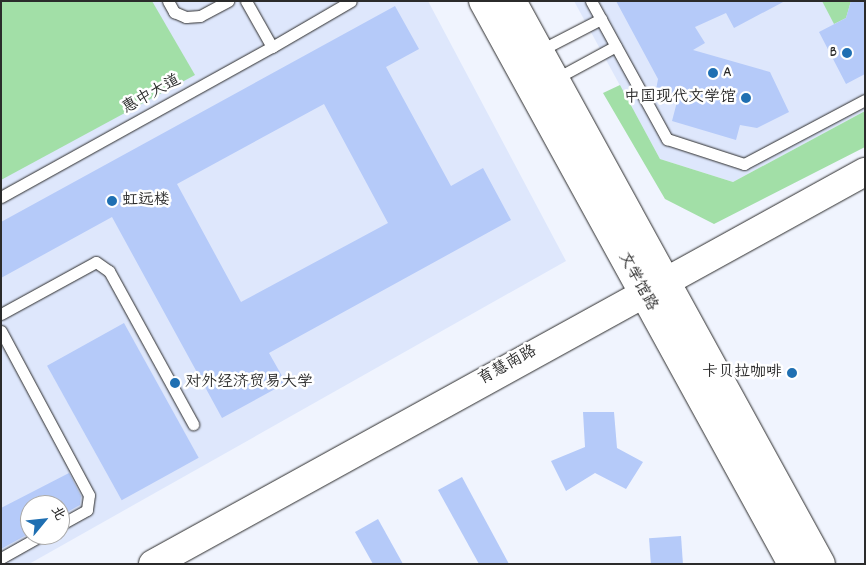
<!DOCTYPE html>
<html>
<head>
<meta charset="utf-8">
<style>
	body { margin:0 }
	#map { position:relative; width:866px; height:565px; overflow:hidden; background:#f0f4fe; font-family:Dekko,"LXGW WenKai TC",sans-serif }
	div>[style] { position:absolute }
	[style*='--x'] { left:calc(var(--x)*1px); top:calc(var(--y)*1px); width:calc(var(--w)*1px); rotate:calc(var(--a)*1deg) }
	.built>* { inset:0; background:#dee7fc }
	.green>* { inset:0; background:#a2dfa7 }
	.building>* { inset:0; background:#b5caf9; transform-origin:0 0 }
	.roads { filter:drop-shadow(0 0 1px #2b2b2b) drop-shadow(0 0 1px #2b2b2b) }
	.lane>* { height:11px; margin:-5.5px; padding:0 5.5px; transform-origin:5.5px; border-radius:5.5px; background:#fff }
	.secondary>* { height:28px; margin:-14px; padding:0 14px; transform-origin:14px; border-radius:14px; background:#fff }
	.dots>* { width:14px; height:14px; translate:-50% -50%; box-sizing:border-box; border:2px solid #fff; border-radius:50% }
	span { translate:-50% -50%; white-space:nowrap; text-align:center; line-height:1.15; -webkit-text-stroke:5px #fff; paint-order:stroke }
	.poi-label { font-size:16px; color:#2b2b2b }
	.right { translate:-100% -50%; text-align:right }
	.left { translate:0 -50%; text-align:left }
	.street-label { font-size:16px; color:#2b2b2b }
	.frame { position:absolute; inset:0; border:2px solid #2b2b2b; pointer-events:none }
	.north { position:absolute; left:20px; top:495px; width:50px; height:50px; box-sizing:border-box; background:#fff; border:1px solid #aaa; border-radius:50%; rotate:62deg; font-size:14px; font-weight:700; line-height:20px; text-align:center; color:#2b2b2b }
	.north::after { content:''; display:block; margin:auto; width:18px; height:22px; background:#1f6fb2; clip-path:polygon(50% 0,100% 100%,50% 72%,0 100%) }
</style>
</head>
<body>
<div id="map">
	<div class="built">
		<i style="clip-path:polygon(evenodd,1px 1px,428px 1px,566px 261px,29px 564px,1px 564px,1px 1px,30px 505px,60px 505px,60px 535px,30px 535px,30px 505px)"></i>
		<i style="clip-path:polygon(574px 1px,865px 1px,865px 111px,733px 182px,660px 159px)"></i>
	</div>
	<div class="green">
		<i style="clip-path:polygon(1px 1px,152px 1px,195px 75px,1px 180px)"></i>
		<i style="clip-path:polygon(822px 1px,851px 1px,846px 18px,834px 24px)"></i>
		<i style="clip-path:polygon(620px 85px,660px 159px,733px 182px,865px 111px,865px 147px,714px 224px,665px 199px,603px 93px)"></i>
	</div>
	<div class="building">
		<i style="clip-path:polygon(616px 1px,785px 1px,734px 28px,726px 13px,695px 27px,705px 43px,693px 50px,770px 72px,789px 112px,757px 128px,740px 125px,736px 140px,672px 121px,678px 98px,656px 90px,658px 79px)"></i>
		<i style="clip-path:polygon(851px 1px,865px 1px,865px 74px,846px 84px,819px 32px,846px 18px)"></i>
		<i style="clip-path:polygon(evenodd,395px 6px,419px 49px,386px 67px,451px 186px,483px 168px,511px 220px,269px 353px,286px 383px,222px 418px,112px 217px,1px 278px,1px 222px,395px 6px,324px 104px,388px 223px,241px 302px,177px 184px,324px 104px)"></i>
		<i style="left:124px;top:323px;width:154px;height:88px;rotate:61deg"></i>
		<i style="clip-path:polygon(583px 412px,614px 412px,617px 448px,643px 462px,626px 489px,595px 473px,566px 491px,551px 461px,585px 447px)"></i>
		<i style="clip-path:polygon(69px 473px,81px 496px,80px 505px,60px 516px,60px 505px,30px 505px,30px 533px,1px 549px,1px 508px)"></i>
		<i style="clip-path:polygon(462px 477px,509px 564px,479px 564px,438px 490px)"></i>
		<i style="clip-path:polygon(378px 519px,403px 564px,373px 564px,355px 532px)"></i>
		<i style="left:681px;top:536px;width:28px;height:32px;rotate:86deg"></i>
	</div>
	<div class="roads">
		<div class="lane">
			<i style="--x:168;--y:1;--w:13;--a:61"></i>
			<i style="--x:174;--y:12;--w:13;--a:23"></i>
			<i style="--x:186;--y:17;--w:14;--a:-4"></i>
			<i style="--x:200;--y:16;--w:32;--a:-28"></i>
			<i style="--x:591;--y:1;--w:158;--a:61.2"></i>
			<i style="--x:667;--y:139;--w:81;--a:18"></i>
			<i style="--x:744;--y:164;--w:137;--a:-27.9"></i>
			<i style="--x:272;--y:47;--w:91;--a:-30.2"></i>
			<i style="--x:539;--y:51;--w:70;--a:-27.3"></i>
			<i style="--x:555;--y:79;--w:69;--a:-28.4"></i>
			<i style="--x:1;--y:197;--w:310;--a:-29"></i>
			<i style="--x:272;--y:47;--w:53;--a:-119.5"></i>
			<i style="--x:1;--y:314;--w:108;--a:-28.7"></i>
			<i style="--x:96;--y:262;--w:16;--a:35"></i>
			<i style="--x:109;--y:271;--w:175;--a:61.2"></i>
			<i style="--x:1;--y:331;--w:186;--a:61.8"></i>
			<i style="--x:89;--y:495;--w:15;--a:98"></i>
			<i style="--x:87;--y:510;--w:31;--a:151"></i>
			<i style="--x:1;--y:558;--w:47;--a:-29.3"></i>
		</div>
		<div class="secondary">
			<i style="--x:483;--y:1;--w:642;--a:61.24"></i>
			<i style="--x:512;--y:1;--w:642;--a:61.24"></i>
			<i style="--x:153;--y:564;--w:813;--a:-28.84"></i>
		</div>
	</div>
	<div class="dots">
		<i style="left:847px;top:53px;background:#1f6fb2"></i>
		<i style="left:713px;top:73px;background:#1f6fb2"></i>
		<i style="left:746px;top:98px;background:#1f6fb2"></i>
		<i style="left:112px;top:201px;background:#1f6fb2"></i>
		<i style="left:792px;top:373px;background:#1f6fb2"></i>
		<i style="left:175px;top:383px;background:#1f6fb2"></i>
	</div>
	<div class="poi-label">
		<span class="right" style="left:837px;top:53px">B</span>
		<span class="left" style="left:723px;top:73px">A</span>
		<span class="right" style="left:736px;top:98px">中国现代文学馆</span>
		<span class="left" style="left:122px;top:201px">虹远楼</span>
		<span class="right" style="left:782px;top:373px">卡贝拉咖啡</span>
		<span class="left" style="left:185px;top:383px">对外经济贸易大学</span>
	</div>
	<div class="street-label">
		<span style="left:152px;top:95px;rotate:-29deg">惠中大道</span>
		<span style="left:637px;top:282px;rotate:61deg">文学馆路</span>
		<span style="left:508px;top:366px;rotate:-29deg">育慧南路</span>
	</div>
	<div class="frame"></div>
	<div class="north">北</div>
</div>
</body>
</html>
